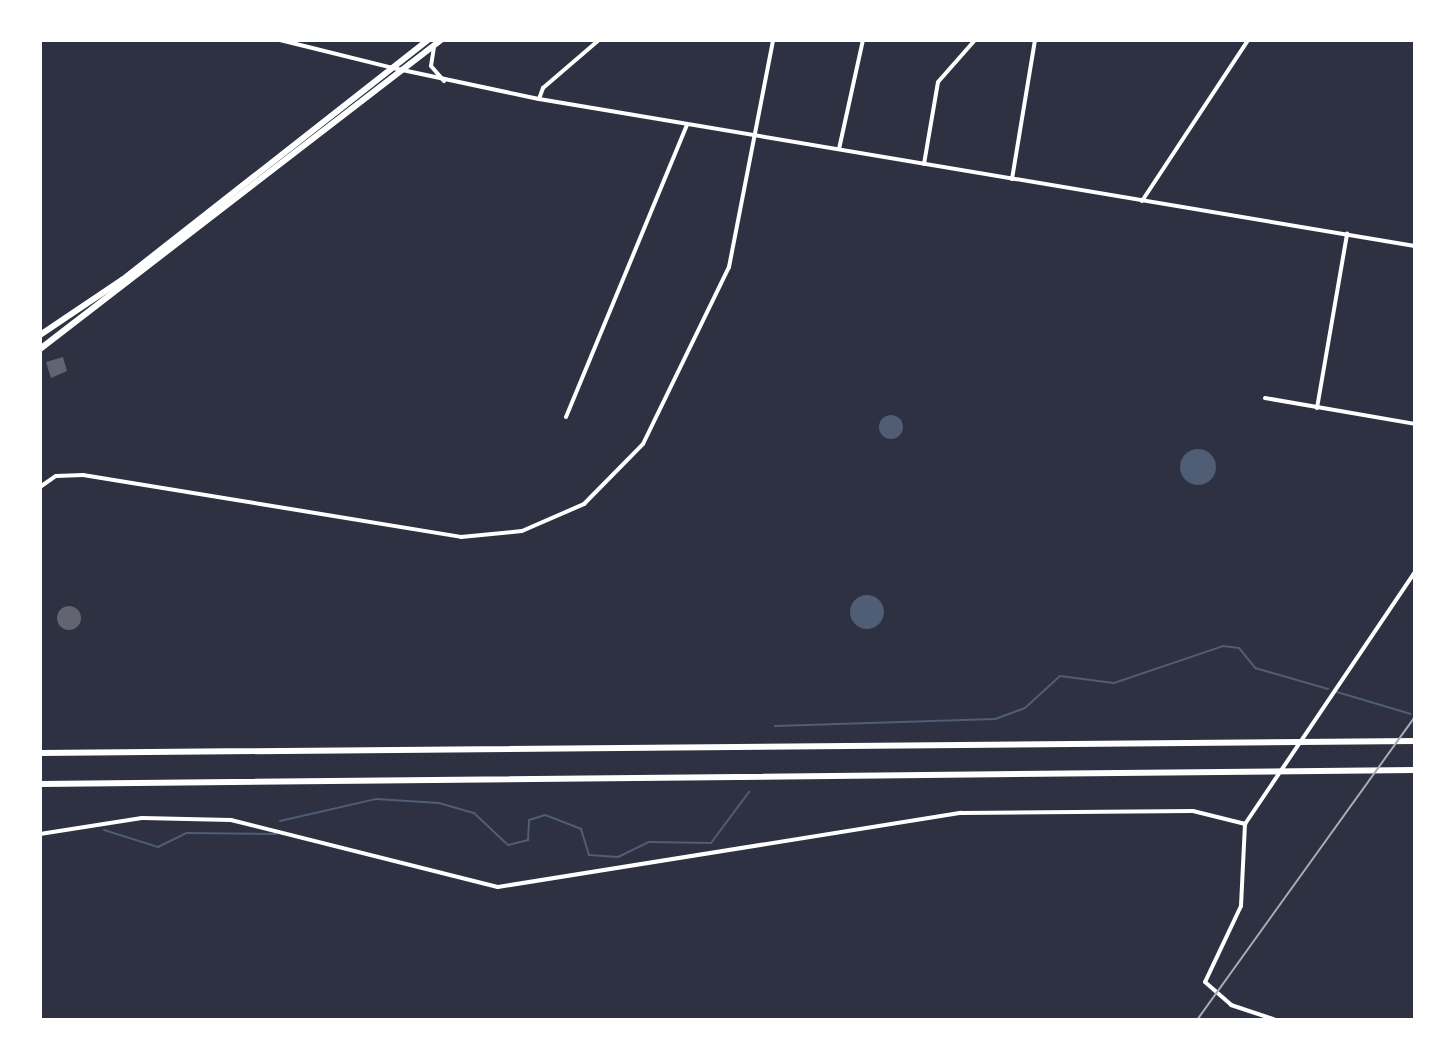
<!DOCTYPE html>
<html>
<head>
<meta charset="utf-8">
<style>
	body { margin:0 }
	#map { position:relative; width:1455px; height:1060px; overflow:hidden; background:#2d3142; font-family:Mulish,sans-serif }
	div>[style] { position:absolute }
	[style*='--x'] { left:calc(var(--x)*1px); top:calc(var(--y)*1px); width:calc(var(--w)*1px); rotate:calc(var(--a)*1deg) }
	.water>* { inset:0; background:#4f5d75 }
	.round { border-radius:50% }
	.stream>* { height:2px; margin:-1px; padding:0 1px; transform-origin:1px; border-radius:1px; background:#4f5d75 }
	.building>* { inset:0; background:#626471 }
	.minor>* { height:4px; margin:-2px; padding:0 2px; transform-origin:2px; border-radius:2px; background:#fff }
	.tertiary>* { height:4px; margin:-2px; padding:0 2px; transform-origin:2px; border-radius:2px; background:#fff }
	.primary>* { height:6px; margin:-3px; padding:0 3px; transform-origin:3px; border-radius:3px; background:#fff }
	.motorway>* { height:6px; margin:-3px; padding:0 3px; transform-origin:3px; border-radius:3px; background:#fff }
	.rail>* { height:2px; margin:-1px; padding:0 1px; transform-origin:1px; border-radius:1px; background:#abadb3 }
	span { translate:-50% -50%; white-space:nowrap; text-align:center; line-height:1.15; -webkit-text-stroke:6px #fff; paint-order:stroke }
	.frame { position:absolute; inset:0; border:42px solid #fff; pointer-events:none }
</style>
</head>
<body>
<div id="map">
	<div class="water">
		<i class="round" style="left:879px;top:415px;width:24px;height:24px"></i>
		<i class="round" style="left:1180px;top:449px;width:36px;height:36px"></i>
		<i class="round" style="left:850px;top:595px;width:34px;height:34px"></i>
	</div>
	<div class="stream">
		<i style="--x:1337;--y:692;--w:77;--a:16.6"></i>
		<i style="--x:775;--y:726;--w:220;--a:-1.8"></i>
		<i style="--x:995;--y:719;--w:32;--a:-20"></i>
		<i style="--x:1025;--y:708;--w:47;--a:-42.4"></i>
		<i style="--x:1060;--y:676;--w:54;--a:7.4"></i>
		<i style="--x:1114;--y:683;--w:115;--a:-18.7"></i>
		<i style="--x:1223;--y:646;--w:16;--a:7"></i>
		<i style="--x:1239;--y:648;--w:26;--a:51"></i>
		<i style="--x:1255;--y:668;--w:76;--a:16"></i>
		<i style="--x:280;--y:821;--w:98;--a:-12.9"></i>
		<i style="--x:376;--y:799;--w:63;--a:3.6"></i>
		<i style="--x:439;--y:803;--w:36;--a:16"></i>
		<i style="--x:474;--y:813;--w:47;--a:43.3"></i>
		<i style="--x:508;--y:845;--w:21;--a:-14"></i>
		<i style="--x:528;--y:840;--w:20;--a:-87"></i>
		<i style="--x:529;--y:820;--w:17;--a:-17"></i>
		<i style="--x:545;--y:815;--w:39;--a:21"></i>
		<i style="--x:581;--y:829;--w:27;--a:73"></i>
		<i style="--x:589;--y:855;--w:29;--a:4"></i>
		<i style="--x:618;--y:857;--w:34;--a:-26"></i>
		<i style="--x:649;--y:842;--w:62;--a:0.9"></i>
		<i style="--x:711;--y:843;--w:64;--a:-53.3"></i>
		<i style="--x:104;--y:830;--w:57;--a:17.5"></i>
		<i style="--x:158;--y:847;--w:32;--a:-26"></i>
		<i style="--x:187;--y:833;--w:89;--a:0.6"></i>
	</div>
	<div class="building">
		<i style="clip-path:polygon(63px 357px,67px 371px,51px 378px,46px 362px)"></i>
		<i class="round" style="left:57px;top:606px;width:24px;height:24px"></i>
	</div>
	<div class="minor">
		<i style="--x:280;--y:40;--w:116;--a:13.9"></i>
		<i style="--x:539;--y:99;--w:12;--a:-70"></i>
		<i style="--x:543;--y:88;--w:74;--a:-40.6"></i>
		<i style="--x:839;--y:149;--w:112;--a:-77.6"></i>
		<i style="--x:924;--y:164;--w:83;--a:-80.3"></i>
		<i style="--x:938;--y:82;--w:56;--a:-48.6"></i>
		<i style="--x:1142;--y:201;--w:193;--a:-56.6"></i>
		<i style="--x:1265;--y:398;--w:152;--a:9.8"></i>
		<i style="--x:1317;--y:408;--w:177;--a:-80.2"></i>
		<i style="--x:566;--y:417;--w:316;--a:-67.5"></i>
		<i style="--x:40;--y:487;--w:19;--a:-35"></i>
		<i style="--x:56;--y:476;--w:27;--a:-2"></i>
		<i style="--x:83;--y:475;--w:383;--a:9.3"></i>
		<i style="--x:461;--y:537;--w:61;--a:-5.6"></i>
		<i style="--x:522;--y:531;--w:68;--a:-23.5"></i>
		<i style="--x:584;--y:504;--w:84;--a:-45.5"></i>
		<i style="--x:643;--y:444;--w:197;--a:-64.1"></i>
		<i style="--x:729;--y:267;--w:231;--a:-79"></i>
		<i style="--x:1245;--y:824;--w:304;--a:-56"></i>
		<i style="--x:40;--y:834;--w:103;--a:-8.9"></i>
		<i style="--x:142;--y:818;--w:89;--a:1.3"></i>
		<i style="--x:231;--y:820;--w:275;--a:14.1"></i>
		<i style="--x:498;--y:887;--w:469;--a:-9.1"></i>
		<i style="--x:961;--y:813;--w:232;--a:-0.5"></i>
		<i style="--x:1193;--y:811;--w:54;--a:14"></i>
		<i style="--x:1245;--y:824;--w:82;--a:92.8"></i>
		<i style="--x:1241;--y:906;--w:84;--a:115.3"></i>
		<i style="--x:1205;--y:982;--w:35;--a:41"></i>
		<i style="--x:1231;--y:1005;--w:47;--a:18.4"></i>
	</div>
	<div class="tertiary">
		<i style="--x:434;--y:47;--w:19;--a:99"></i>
		<i style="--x:431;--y:66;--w:20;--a:49"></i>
		<i style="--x:393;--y:68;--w:149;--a:12"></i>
		<i style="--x:539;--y:99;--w:888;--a:9.53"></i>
		<i style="--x:1012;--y:179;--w:141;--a:-80.6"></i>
	</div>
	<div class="primary">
		<i style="--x:40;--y:335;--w:99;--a:-33.9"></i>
		<i style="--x:122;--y:280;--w:389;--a:-38.1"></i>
		<i style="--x:40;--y:349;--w:506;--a:-37.62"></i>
	</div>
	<div class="motorway">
		<i style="--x:40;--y:753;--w:1375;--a:-0.5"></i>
		<i style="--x:40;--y:784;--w:1375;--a:-0.58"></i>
	</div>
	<div class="rail">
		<i style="--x:1197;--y:1020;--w:373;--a:-54.3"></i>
	</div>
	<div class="frame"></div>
</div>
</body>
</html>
